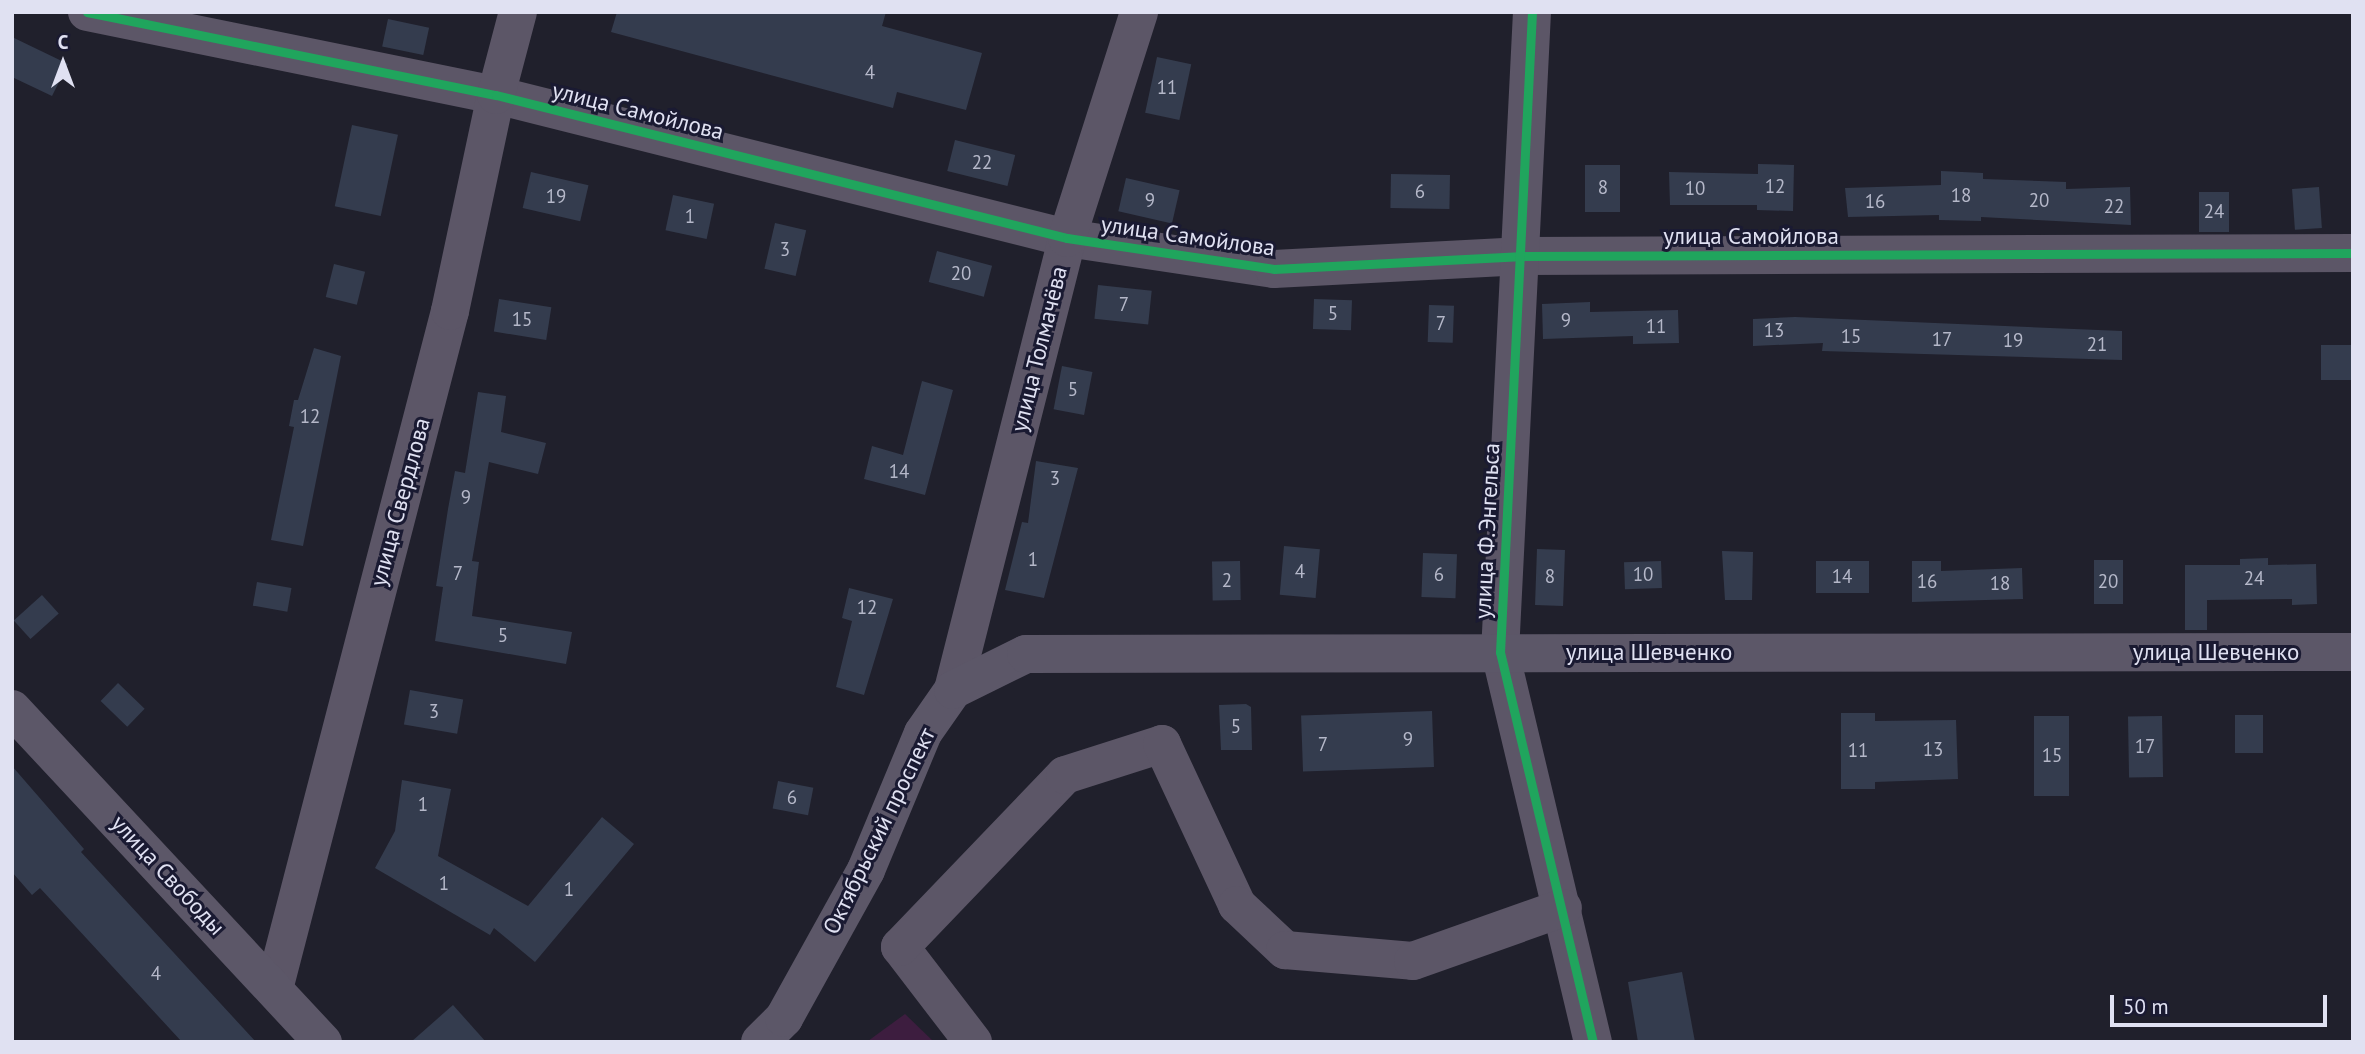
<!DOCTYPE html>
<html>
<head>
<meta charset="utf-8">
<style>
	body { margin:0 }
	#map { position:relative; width:2365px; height:1054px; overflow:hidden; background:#20202c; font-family:"PT Sans",sans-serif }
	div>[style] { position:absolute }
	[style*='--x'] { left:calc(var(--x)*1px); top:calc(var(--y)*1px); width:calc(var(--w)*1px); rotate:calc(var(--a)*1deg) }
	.green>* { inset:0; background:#3d1d3f }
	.building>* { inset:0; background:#343c4e; transform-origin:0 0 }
	.minor>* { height:38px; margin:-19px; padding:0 19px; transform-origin:19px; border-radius:19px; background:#5c5667 }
	.major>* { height:38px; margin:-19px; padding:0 19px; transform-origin:19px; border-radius:19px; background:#5c5768 }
	.cycleway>* { height:9px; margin:-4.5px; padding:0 4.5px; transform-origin:4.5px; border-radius:4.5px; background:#20a55d }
	span { translate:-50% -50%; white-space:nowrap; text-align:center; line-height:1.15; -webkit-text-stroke:6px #1a1a32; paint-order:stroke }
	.number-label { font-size:19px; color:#b5b8c9 }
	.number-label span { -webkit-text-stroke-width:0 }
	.street-label { font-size:23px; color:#e0e1f2 }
	.frame { position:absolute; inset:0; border:14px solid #e0e1f2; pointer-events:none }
	.north { position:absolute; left:28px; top:28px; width:70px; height:70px; -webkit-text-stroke:5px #1a1a32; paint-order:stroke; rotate:0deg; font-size:19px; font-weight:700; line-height:28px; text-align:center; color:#e0e1f2 }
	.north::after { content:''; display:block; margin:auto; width:24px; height:32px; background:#e0e1f2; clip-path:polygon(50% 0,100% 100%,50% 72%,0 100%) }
	.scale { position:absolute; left:2110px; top:995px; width:217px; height:32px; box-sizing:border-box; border:4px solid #e0e1f2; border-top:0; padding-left:9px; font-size:21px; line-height:24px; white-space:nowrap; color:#e0e1f2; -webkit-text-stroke:5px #1a1a32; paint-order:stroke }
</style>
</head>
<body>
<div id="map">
	<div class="green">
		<i style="clip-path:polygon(905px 1014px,934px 1042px,868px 1041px)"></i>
	</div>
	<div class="building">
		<i style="clip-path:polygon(617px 12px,886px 12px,882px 26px,982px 53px,966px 110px,897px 92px,893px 108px,611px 32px)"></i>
		<i style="left:388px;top:19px;width:42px;height:28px;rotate:12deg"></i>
		<i style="clip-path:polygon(12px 37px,68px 64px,52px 96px,12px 77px)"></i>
		<i style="left:1157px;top:57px;width:35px;height:57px;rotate:12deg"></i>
		<i style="left:352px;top:125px;width:47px;height:83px;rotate:12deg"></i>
		<i style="left:955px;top:140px;width:62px;height:32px;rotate:14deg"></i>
		<i style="clip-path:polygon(1758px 164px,1794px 165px,1793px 211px,1757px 210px,1757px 205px,1670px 205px,1669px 172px,1758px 174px)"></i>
		<i style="left:1585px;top:165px;width:35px;height:47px"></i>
		<i style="clip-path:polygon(1941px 171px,1983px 173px,1983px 179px,2066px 182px,2066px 189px,2130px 187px,2131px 225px,1981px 217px,1981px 221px,1939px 220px,1939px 215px,1848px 217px,1845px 188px,1941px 185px)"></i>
		<i style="left:531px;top:172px;width:59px;height:37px;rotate:13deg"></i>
		<i style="left:1391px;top:174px;width:59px;height:34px;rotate:1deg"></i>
		<i style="left:1126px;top:178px;width:55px;height:34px;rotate:13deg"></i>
		<i style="left:2319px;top:187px;width:41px;height:27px;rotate:86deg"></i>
		<i style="left:2199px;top:192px;width:30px;height:40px"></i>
		<i style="left:673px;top:195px;width:42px;height:36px;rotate:12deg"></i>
		<i style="left:775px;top:223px;width:32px;height:47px;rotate:13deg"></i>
		<i style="left:937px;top:251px;width:57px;height:32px;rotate:15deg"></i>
		<i style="left:334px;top:264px;width:32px;height:34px;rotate:14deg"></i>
		<i style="left:1098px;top:285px;width:54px;height:34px;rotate:6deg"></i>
		<i style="left:499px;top:299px;width:53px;height:33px;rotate:9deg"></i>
		<i style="left:1314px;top:299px;width:38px;height:30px;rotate:2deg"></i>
		<i style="clip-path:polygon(1590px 302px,1590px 312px,1678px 310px,1679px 343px,1633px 344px,1633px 336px,1543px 339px,1542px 304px)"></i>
		<i style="left:1429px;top:305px;width:25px;height:37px;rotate:2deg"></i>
		<i style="clip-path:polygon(1795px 317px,2122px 331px,2122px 360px,1822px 351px,1823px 343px,1753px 346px,1753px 319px)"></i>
		<i style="left:2353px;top:345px;width:35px;height:32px;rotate:90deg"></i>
		<i style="clip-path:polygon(314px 348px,341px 356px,303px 546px,271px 540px,294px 427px,289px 426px,294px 400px,298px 400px)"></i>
		<i style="left:1062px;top:366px;width:31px;height:44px;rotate:11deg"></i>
		<i style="clip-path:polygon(922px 381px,953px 390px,925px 495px,864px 479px,872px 446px,903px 455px)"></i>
		<i style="clip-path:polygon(478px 392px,506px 396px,501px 432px,546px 443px,538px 474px,489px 462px,472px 561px,479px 562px,472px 616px,572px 632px,566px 664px,435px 641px,443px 587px,436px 586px,448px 509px,455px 471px,465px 473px)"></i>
		<i style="clip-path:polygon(1036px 461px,1078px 468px,1044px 598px,1005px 590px,1022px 522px,1028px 523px)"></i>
		<i style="left:1284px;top:546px;width:36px;height:49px;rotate:5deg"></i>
		<i style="left:1537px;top:549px;width:28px;height:56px;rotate:2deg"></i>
		<i style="clip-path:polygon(1722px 551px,1753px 552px,1752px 600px,1725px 600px)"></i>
		<i style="left:1423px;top:553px;width:34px;height:44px;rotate:2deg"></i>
		<i style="clip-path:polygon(2268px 558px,2268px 565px,2316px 564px,2317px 604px,2292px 605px,2292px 599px,2207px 600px,2207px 630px,2185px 630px,2185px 565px,2240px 565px,2240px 559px)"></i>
		<i style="left:2094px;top:560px;width:29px;height:44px"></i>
		<i style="left:1240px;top:561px;width:39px;height:28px;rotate:89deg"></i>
		<i style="left:1661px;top:561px;width:27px;height:37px;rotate:88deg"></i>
		<i style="left:1816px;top:561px;width:53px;height:32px"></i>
		<i style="clip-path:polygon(1912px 561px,1941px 561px,1941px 571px,2022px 568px,2023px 599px,1912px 602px)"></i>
		<i style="left:257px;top:582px;width:35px;height:24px;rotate:10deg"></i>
		<i style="clip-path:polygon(849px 588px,893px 599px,864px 695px,836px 687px,852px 621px,842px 618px)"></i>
		<i style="left:42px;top:595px;width:25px;height:38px;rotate:48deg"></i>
		<i style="left:118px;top:683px;width:37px;height:25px;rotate:44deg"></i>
		<i style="left:410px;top:690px;width:54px;height:35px;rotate:10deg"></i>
		<i style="clip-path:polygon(1246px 704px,1251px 707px,1252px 750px,1221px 750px,1219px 705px)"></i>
		<i style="left:1432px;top:711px;width:56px;height:131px;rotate:88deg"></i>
		<i style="clip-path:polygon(1841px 713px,1875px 713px,1875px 721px,1956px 720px,1958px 779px,1875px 782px,1875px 789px,1841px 789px)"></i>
		<i style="left:2263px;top:715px;width:38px;height:28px;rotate:90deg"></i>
		<i style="left:2034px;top:716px;width:35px;height:80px"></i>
		<i style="left:2162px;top:716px;width:61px;height:34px;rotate:89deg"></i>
		<i style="clip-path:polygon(12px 766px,84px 849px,81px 852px,256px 1042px,182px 1042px,40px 888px,32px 895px,12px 872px)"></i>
		<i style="clip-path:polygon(402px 780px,451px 789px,438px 856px,528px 906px,602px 817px,634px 844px,535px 962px,494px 928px,490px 935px,375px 868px,395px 831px)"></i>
		<i style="left:778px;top:781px;width:36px;height:28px;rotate:11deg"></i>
		<i style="clip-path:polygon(1682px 972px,1695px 1042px,1638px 1042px,1628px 982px)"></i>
		<i style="clip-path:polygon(453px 1005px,486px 1042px,411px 1042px)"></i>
	</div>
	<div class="minor">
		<i style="--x:87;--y:12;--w:417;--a:11.5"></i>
		<i style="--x:496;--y:95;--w:589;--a:14.06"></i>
		<i style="--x:1067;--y:238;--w:209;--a:8.5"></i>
		<i style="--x:1274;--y:269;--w:245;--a:-3"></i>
		<i style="--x:1519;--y:256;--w:834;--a:-0.21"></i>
		<i style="--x:1532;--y:12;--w:641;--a:92.86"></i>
		<i style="--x:1500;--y:652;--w:401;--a:76.6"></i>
		<i style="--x:953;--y:690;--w:466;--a:-75.8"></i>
		<i style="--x:1067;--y:238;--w:237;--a:-72.3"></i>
		<i style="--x:274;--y:989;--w:700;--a:-75.45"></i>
		<i style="--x:450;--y:311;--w:221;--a:-78"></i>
		<i style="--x:496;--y:95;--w:86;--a:-75.2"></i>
		<i style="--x:973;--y:1042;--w:120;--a:-127.5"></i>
		<i style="--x:900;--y:947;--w:238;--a:-46.2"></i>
		<i style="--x:1065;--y:775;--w:102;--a:-17.7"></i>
		<i style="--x:1162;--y:744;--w:178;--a:65"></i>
		<i style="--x:1237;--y:905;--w:66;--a:43.2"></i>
		<i style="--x:1285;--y:950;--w:128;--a:4.9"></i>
		<i style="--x:1413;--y:961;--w:159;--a:-19.5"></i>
	</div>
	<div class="major">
		<i style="--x:12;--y:709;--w:456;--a:47"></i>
		<i style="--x:760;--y:1042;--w:34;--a:-45"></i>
		<i style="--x:784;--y:1018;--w:169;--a:-61"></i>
		<i style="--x:866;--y:870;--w:148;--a:-67.4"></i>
		<i style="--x:923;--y:733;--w:52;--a:-55.1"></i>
		<i style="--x:953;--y:690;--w:81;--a:-26.3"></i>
		<i style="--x:1026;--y:654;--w:1327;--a:-0.09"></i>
	</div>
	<div class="cycleway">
		<i style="--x:87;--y:12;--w:417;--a:11.5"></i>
		<i style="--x:496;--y:95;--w:589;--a:14.06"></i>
		<i style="--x:1067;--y:238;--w:209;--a:8.5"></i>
		<i style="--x:1274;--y:269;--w:245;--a:-3"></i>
		<i style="--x:1519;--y:256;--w:834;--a:-0.21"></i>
		<i style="--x:1532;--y:12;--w:641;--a:92.86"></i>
		<i style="--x:1500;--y:652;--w:401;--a:76.6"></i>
	</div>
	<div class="number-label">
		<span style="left:870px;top:73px">4</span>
		<span style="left:1167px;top:88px">11</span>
		<span style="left:982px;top:163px">22</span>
		<span style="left:1775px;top:187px">12</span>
		<span style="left:1603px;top:188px">8</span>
		<span style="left:1695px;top:189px">10</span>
		<span style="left:1420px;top:192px">6</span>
		<span style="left:1961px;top:196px">18</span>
		<span style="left:556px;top:197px">19</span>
		<span style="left:1150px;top:201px">9</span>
		<span style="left:2039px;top:201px">20</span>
		<span style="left:1875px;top:202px">16</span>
		<span style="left:2114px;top:207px">22</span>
		<span style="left:2214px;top:212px">24</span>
		<span style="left:690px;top:217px">1</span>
		<span style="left:785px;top:250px">3</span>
		<span style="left:961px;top:274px">20</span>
		<span style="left:1124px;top:305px">7</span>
		<span style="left:1333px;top:314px">5</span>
		<span style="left:522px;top:320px">15</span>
		<span style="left:1566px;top:321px">9</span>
		<span style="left:1441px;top:324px">7</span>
		<span style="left:1656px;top:327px">11</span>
		<span style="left:1774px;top:331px">13</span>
		<span style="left:1851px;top:337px">15</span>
		<span style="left:1942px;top:340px">17</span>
		<span style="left:2013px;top:341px">19</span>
		<span style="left:2097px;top:345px">21</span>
		<span style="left:1073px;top:390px">5</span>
		<span style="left:310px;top:417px">12</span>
		<span style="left:899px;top:472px">14</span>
		<span style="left:1055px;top:479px">3</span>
		<span style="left:466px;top:498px">9</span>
		<span style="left:1033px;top:560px">1</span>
		<span style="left:1300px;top:572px">4</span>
		<span style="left:458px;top:574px">7</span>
		<span style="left:1439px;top:575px">6</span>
		<span style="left:1643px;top:575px">10</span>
		<span style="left:1550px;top:577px">8</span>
		<span style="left:1842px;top:577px">14</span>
		<span style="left:2254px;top:579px">24</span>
		<span style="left:1227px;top:581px">2</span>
		<span style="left:1927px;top:582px">16</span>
		<span style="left:2108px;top:582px">20</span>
		<span style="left:2000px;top:584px">18</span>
		<span style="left:867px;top:608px">12</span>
		<span style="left:503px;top:636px">5</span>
		<span style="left:434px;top:712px">3</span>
		<span style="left:1236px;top:727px">5</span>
		<span style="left:1408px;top:740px">9</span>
		<span style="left:1323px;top:745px">7</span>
		<span style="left:2145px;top:747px">17</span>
		<span style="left:1933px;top:750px">13</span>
		<span style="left:1858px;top:751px">11</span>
		<span style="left:2052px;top:756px">15</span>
		<span style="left:792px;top:798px">6</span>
		<span style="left:423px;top:805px">1</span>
		<span style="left:444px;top:884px">1</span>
		<span style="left:569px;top:890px">1</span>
		<span style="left:156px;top:974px">4</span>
	</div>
	<div class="street-label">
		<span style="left:638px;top:111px;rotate:14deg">улица Самойлова</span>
		<span style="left:1188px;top:236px;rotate:8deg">улица Самойлова</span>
		<span style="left:1751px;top:236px">улица Самойлова</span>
		<span style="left:1039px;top:349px;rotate:-76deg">улица Толмачёва</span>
		<span style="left:400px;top:502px;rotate:-75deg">улица Свердлова</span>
		<span style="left:1487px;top:531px;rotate:-87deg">улица Ф.Энгельса</span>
		<span style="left:1649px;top:652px">улица Шевченко</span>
		<span style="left:2216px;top:652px">улица Шевченко</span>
		<span style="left:879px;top:831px;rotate:-64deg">Октябрьский проспект</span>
		<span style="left:168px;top:875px;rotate:47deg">улица Свободы</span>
	</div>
	<div class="frame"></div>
	<div class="north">С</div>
	<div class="scale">50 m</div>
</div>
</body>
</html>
